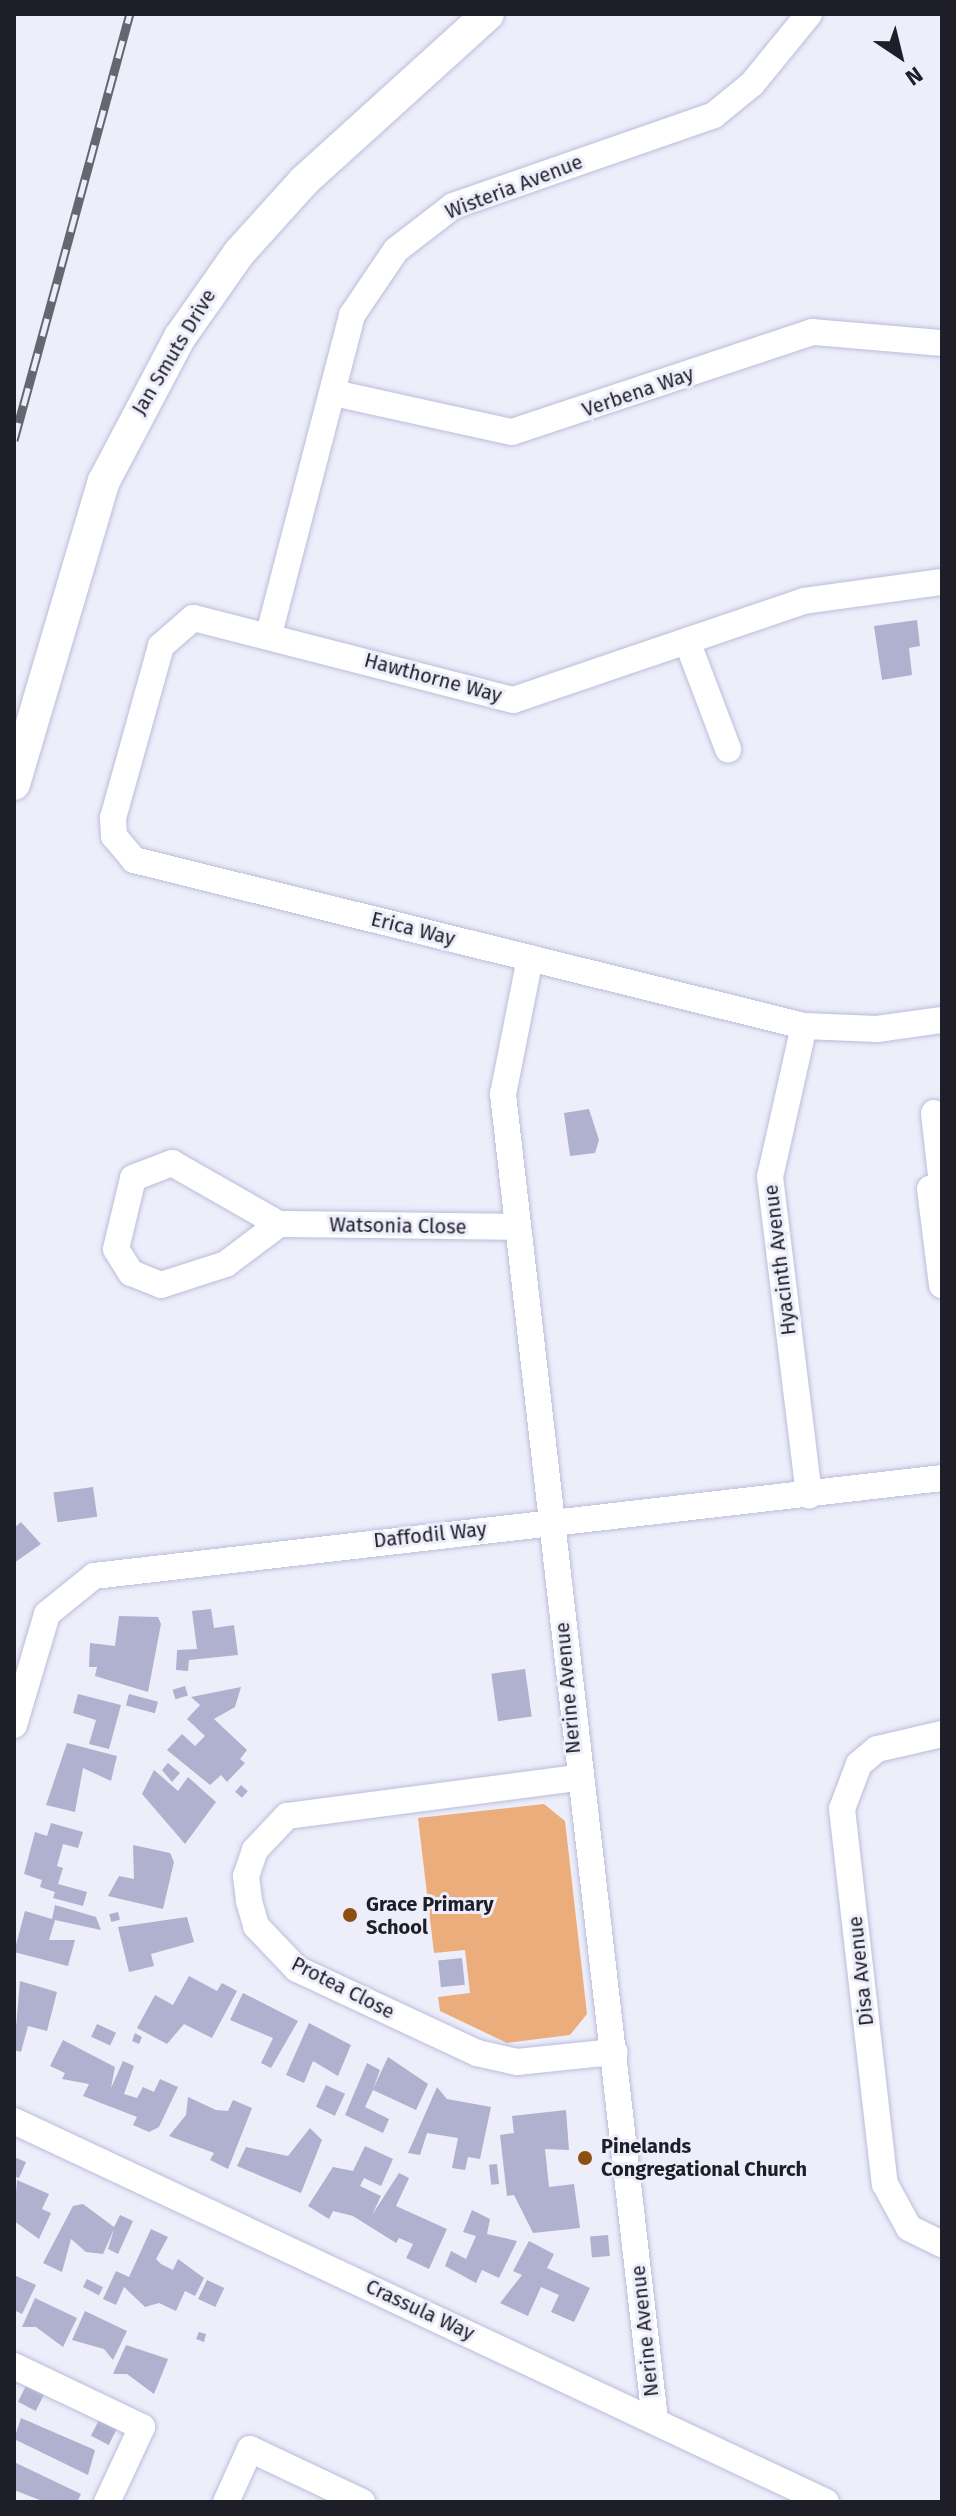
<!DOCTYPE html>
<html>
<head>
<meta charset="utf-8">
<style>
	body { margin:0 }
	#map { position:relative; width:956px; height:2516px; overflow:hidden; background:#edeefa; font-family:"Fira Sans",sans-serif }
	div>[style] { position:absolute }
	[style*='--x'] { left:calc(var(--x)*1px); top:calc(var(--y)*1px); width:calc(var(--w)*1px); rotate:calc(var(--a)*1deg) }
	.green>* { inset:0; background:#ebad7c }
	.building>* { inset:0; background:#afb1ce; transform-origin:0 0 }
	.roads { filter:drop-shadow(0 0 2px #bbbdda) drop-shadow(0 0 2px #bbbdda) }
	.minor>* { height:26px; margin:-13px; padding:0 13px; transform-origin:13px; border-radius:13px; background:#fff }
	.major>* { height:32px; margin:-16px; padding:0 16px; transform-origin:16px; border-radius:16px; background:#fff }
	.rail>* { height:9px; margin-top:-4.5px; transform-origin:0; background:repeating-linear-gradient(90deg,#edeefa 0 18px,#656670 0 36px); box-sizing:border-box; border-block:2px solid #656670 }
	.dots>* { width:22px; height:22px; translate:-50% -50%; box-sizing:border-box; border:4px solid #edeefa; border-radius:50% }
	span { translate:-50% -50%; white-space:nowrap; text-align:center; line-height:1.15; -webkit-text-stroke:6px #edeefa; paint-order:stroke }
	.street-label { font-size:20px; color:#1d1e28 }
	.poi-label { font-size:20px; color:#1d1e28; font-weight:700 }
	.left { translate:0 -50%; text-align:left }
	.frame { position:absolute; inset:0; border:16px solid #1d1e28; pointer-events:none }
	.north { position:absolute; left:860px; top:16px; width:80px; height:80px; -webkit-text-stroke:6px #edeefa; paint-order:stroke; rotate:145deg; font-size:22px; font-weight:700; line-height:32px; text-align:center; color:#1d1e28 }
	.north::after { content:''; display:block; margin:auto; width:28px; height:36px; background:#1d1e28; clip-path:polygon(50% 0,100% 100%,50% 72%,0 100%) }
</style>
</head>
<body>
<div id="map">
	<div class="green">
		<i style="clip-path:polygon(544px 1804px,565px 1821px,587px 2014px,570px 2035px,507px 2043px,440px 2011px,438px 1997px,470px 1993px,465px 1950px,434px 1953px,418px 1818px)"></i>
	</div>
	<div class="building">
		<i style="clip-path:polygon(917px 620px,920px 646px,909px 648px,912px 675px,882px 680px,874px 626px)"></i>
		<i style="clip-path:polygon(589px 1109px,599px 1140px,595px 1153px,570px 1156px,564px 1113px)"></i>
		<i style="left:93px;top:1487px;width:30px;height:40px;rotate:82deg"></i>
		<i style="clip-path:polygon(21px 1522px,41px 1544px,14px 1563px,14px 1528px)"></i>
		<i style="clip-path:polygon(211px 1609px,214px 1628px,234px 1625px,238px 1655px,189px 1660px,188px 1671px,176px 1670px,177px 1650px,197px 1649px,192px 1611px)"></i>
		<i style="clip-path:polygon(119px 1616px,158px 1617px,161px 1624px,148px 1692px,95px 1676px,97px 1667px,89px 1667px,90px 1643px,115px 1646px)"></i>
		<i style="left:525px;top:1669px;width:48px;height:34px;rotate:82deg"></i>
		<i style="left:185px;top:1686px;width:10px;height:13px;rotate:73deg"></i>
		<i style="clip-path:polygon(241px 1687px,235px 1707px,214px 1719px,247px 1750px,240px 1759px,245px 1763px,227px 1782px,221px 1775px,210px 1785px,167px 1750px,182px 1734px,195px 1746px,205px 1736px,187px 1719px,200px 1705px,191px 1697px)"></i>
		<i style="clip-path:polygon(78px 1694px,121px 1705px,109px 1749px,89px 1744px,96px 1720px,73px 1713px)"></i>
		<i style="left:129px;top:1694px;width:30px;height:12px;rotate:15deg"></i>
		<i style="clip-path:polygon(67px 1743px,117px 1756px,111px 1781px,83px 1768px,75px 1812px,46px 1805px)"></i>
		<i style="clip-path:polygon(168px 1763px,180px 1773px,172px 1782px,162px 1770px)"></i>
		<i style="clip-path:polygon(154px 1770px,178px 1791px,188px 1777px,216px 1802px,185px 1844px,142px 1794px)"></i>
		<i style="left:241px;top:1785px;width:9px;height:9px;rotate:41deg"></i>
		<i style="clip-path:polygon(51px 1823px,83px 1832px,78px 1848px,63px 1844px,57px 1866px,63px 1868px,58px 1884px,87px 1892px,83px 1906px,53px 1898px,55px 1892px,40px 1887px,42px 1880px,24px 1874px,35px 1832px,47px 1836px)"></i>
		<i style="clip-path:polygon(133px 1845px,170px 1853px,174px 1862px,163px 1909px,108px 1896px,119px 1876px,134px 1879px)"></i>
		<i style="clip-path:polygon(55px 1905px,96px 1917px,101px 1930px,55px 1920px,49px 1940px,75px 1940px,68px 1966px,14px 1952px,25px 1911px,52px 1919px)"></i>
		<i style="left:118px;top:1912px;width:8px;height:9px;rotate:76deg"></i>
		<i style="clip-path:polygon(187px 1917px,194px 1942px,151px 1954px,154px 1966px,129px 1972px,118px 1927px)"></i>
		<i style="left:462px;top:1958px;width:27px;height:24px;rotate:84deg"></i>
		<i style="clip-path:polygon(189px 1976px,217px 1991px,222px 1983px,237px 1991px,212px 2038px,184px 2024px,167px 2044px,137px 2028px,155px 1995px,173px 2005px)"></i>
		<i style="clip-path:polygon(20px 1981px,57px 1992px,47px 2031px,28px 2026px,21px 2052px,14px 2050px)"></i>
		<i style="clip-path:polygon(243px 1993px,298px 2021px,271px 2068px,261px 2063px,273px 2038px,230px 2020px)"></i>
		<i style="clip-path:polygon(309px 2023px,351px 2045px,338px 2076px,313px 2061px,304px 2083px,286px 2075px)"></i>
		<i style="left:97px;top:2024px;width:21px;height:14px;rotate:25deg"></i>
		<i style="clip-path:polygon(135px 2033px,142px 2037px,139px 2044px,132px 2041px)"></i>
		<i style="clip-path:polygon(63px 2040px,115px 2067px,111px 2088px,123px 2061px,134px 2066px,124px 2094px,137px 2098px,143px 2087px,154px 2092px,160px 2079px,178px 2087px,159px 2127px,149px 2132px,133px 2125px,137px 2117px,83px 2096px,89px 2084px,62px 2079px,65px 2073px,50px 2066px)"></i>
		<i style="clip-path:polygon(388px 2057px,428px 2084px,416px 2110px,373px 2090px,365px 2107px,389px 2119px,383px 2133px,345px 2115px,367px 2063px,380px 2070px,373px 2089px)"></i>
		<i style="left:326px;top:2085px;width:21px;height:24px;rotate:25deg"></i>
		<i style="clip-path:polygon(437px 2087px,447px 2099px,491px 2107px,480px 2159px,468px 2157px,465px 2170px,452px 2168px,458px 2138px,427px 2133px,420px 2155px,408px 2153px)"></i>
		<i style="clip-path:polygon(188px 2097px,216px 2110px,228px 2111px,233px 2100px,252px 2108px,228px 2169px,210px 2160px,214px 2153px,169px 2136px,186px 2115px)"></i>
		<i style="clip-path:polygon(566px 2110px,569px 2150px,545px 2149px,549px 2187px,574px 2184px,580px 2228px,533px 2233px,514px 2195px,507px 2196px,500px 2135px,514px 2133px,512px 2116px)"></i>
		<i style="clip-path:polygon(310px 2128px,322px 2140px,301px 2193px,237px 2166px,246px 2147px,288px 2156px)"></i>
		<i style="clip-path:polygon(365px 2146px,393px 2159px,381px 2186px,364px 2178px,360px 2186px,381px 2196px,372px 2215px,399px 2173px,409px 2178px,396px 2206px,447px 2229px,429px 2269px,406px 2258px,413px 2244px,399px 2238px,396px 2243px,353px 2216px,333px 2211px,329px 2219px,308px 2206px,333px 2167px,353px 2171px)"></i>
		<i style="clip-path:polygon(14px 2157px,26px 2162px,19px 2178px,14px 2176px)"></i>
		<i style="left:497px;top:2164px;width:20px;height:8px;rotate:84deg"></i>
		<i style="clip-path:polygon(17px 2180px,49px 2194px,42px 2209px,51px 2213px,39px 2239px,14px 2221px)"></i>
		<i style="clip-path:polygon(83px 2204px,114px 2227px,120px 2215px,133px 2221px,118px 2254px,108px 2249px,114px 2229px,103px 2254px,86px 2252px,71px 2239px,62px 2272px,43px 2263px,73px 2206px)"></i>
		<i style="clip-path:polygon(472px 2210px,490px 2219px,487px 2234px,517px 2241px,499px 2278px,482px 2270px,476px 2283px,445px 2266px,451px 2251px,466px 2259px,476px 2236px,463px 2232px)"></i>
		<i style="clip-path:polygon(151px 2229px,168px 2237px,156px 2259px,161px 2264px,173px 2270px,178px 2259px,204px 2278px,195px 2296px,185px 2291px,176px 2311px,159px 2303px,145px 2307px,124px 2287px,116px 2305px,103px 2299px,116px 2271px,129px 2277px)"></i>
		<i style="left:608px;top:2235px;width:21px;height:18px;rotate:85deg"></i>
		<i style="clip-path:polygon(529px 2241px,554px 2254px,547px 2268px,590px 2288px,574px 2322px,551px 2312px,559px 2295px,541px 2287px,528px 2316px,500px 2303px,522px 2275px,513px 2271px)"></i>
		<i style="clip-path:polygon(14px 2275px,36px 2285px,22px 2314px,14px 2310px)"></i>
		<i style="left:87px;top:2279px;width:18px;height:9px;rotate:27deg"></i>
		<i style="left:207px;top:2280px;width:19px;height:21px;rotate:25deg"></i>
		<i style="clip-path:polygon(35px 2298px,77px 2318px,63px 2347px,36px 2327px,22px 2327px)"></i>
		<i style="clip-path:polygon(85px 2311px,127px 2331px,113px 2360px,104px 2349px,72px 2340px)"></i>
		<i style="clip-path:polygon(199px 2332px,206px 2334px,204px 2342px,196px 2339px)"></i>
		<i style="clip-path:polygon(126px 2345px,168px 2359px,154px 2394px,127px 2374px,113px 2374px)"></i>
		<i style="left:27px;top:2384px;width:20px;height:20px;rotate:27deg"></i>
		<i style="clip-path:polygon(21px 2418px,95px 2450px,88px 2475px,14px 2439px)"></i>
		<i style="left:100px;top:2418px;width:20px;height:20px;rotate:27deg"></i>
		<i style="clip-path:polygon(14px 2462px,81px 2494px,77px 2502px,45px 2502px,14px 2490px)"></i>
	</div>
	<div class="roads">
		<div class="minor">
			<i style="--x:334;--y:393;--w:182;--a:12.4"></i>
			<i style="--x:512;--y:432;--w:317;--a:-18.4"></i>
			<i style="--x:813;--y:332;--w:129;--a:4.9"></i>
			<i style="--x:942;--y:582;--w:139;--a:172.2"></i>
			<i style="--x:804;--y:601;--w:307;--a:161.2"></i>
			<i style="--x:513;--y:700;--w:330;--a:-165.6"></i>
			<i style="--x:193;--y:618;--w:43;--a:138.8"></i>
			<i style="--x:161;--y:646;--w:179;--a:105.6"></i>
			<i style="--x:113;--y:818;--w:18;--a:87"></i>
			<i style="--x:114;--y:836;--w:31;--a:50"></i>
			<i style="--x:134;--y:860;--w:690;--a:13.92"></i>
			<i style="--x:804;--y:1026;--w:73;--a:2.4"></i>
			<i style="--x:877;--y:1029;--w:66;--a:-7.9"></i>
			<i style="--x:269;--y:634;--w:330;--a:-75.4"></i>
			<i style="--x:352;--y:315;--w:78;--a:-55.9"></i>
			<i style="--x:396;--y:250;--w:72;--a:-37.7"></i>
			<i style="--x:453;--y:206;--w:276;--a:-19.2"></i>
			<i style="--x:714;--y:115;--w:49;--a:-39.2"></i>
			<i style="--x:752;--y:84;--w:90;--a:-50.8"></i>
			<i style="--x:687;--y:641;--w:116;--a:69.2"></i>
			<i style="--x:530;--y:958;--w:139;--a:101.2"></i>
			<i style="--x:503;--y:1094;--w:1334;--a:83.46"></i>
			<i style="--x:804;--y:1026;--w:155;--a:102.7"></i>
			<i style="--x:770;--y:1177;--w:321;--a:83"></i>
			<i style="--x:934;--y:1113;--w:71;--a:83.6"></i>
			<i style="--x:942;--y:1187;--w:12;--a:171"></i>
			<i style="--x:930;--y:1189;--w:97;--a:82.9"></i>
			<i style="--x:279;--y:1224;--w:66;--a:143"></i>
			<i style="--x:226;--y:1264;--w:68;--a:162.1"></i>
			<i style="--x:161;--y:1285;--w:32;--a:-158"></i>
			<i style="--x:131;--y:1273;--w:28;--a:-122"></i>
			<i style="--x:116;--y:1249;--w:73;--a:-76.5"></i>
			<i style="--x:133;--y:1178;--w:42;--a:-21"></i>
			<i style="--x:172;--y:1163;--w:123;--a:29.7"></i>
			<i style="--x:279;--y:1224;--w:237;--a:0.7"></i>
			<i style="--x:14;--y:1725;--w:116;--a:-73.4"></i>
			<i style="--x:47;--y:1614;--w:60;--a:-39"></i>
			<i style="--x:94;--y:1576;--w:854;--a:-6.59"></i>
			<i style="--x:942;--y:1734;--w:67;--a:167"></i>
			<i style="--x:877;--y:1749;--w:23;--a:140"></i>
			<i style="--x:859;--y:1764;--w:48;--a:110.7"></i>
			<i style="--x:842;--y:1809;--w:377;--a:83.5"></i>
			<i style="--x:885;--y:2184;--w:50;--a:61.4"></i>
			<i style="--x:909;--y:2228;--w:37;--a:26"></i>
			<i style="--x:576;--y:1778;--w:291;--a:172.5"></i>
			<i style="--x:287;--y:1816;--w:47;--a:133.3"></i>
			<i style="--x:255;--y:1850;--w:28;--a:109"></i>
			<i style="--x:246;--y:1876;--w:25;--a:83"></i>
			<i style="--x:249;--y:1901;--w:26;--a:74"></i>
			<i style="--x:256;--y:1926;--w:59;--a:46.4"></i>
			<i style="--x:297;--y:1969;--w:199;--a:25"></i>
			<i style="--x:477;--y:2053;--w:41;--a:12.7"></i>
			<i style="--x:517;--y:2062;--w:98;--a:-5.9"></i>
			<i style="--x:14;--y:2121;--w:897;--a:25.14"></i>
			<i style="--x:14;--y:2366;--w:142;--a:25.5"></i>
			<i style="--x:142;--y:2427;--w:83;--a:115"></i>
			<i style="--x:226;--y:2502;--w:58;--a:-65.6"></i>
			<i style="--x:250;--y:2449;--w:124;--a:25.3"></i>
		</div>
		<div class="major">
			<i style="--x:14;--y:784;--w:316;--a:-73.5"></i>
			<i style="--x:104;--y:481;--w:163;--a:-62.2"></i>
			<i style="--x:180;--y:337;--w:103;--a:-54.9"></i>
			<i style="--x:239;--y:253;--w:98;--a:-47.9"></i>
			<i style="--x:305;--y:180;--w:247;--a:-42.2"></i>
		</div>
	</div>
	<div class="rail">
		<i style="--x:14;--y:440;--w:442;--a:-74.8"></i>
	</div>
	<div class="dots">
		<i style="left:350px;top:1915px;background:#8c4f11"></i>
		<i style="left:585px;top:2158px;background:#8c4f11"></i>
	</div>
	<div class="street-label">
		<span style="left:514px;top:187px;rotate:-21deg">Wisteria Avenue</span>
		<span style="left:174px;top:352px;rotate:-59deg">Jan Smuts Drive</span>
		<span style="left:638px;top:392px;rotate:-19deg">Verbena Way</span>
		<span style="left:433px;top:678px;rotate:15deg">Hawthorne Way</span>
		<span style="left:413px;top:929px;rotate:14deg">Erica Way</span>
		<span style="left:398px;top:1226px;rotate:1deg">Watsonia Close</span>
		<span style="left:780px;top:1260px;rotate:-97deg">Hyacinth Avenue</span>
		<span style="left:430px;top:1535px;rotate:-6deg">Daffodil Way</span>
		<span style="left:568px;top:1688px;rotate:-95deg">Nerine Avenue</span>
		<span style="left:861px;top:1971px;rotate:-96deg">Disa Avenue</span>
		<span style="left:343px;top:1988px;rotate:27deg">Protea Close</span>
		<span style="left:420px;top:2310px;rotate:25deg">Crassula Way</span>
		<span style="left:645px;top:2331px;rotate:-96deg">Nerine Avenue</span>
	</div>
	<div class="poi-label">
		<span class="left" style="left:366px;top:1916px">Grace Primary<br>School</span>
		<span class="left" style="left:601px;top:2158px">Pinelands<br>Congregational Church</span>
	</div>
	<div class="frame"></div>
	<div class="north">N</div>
</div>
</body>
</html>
